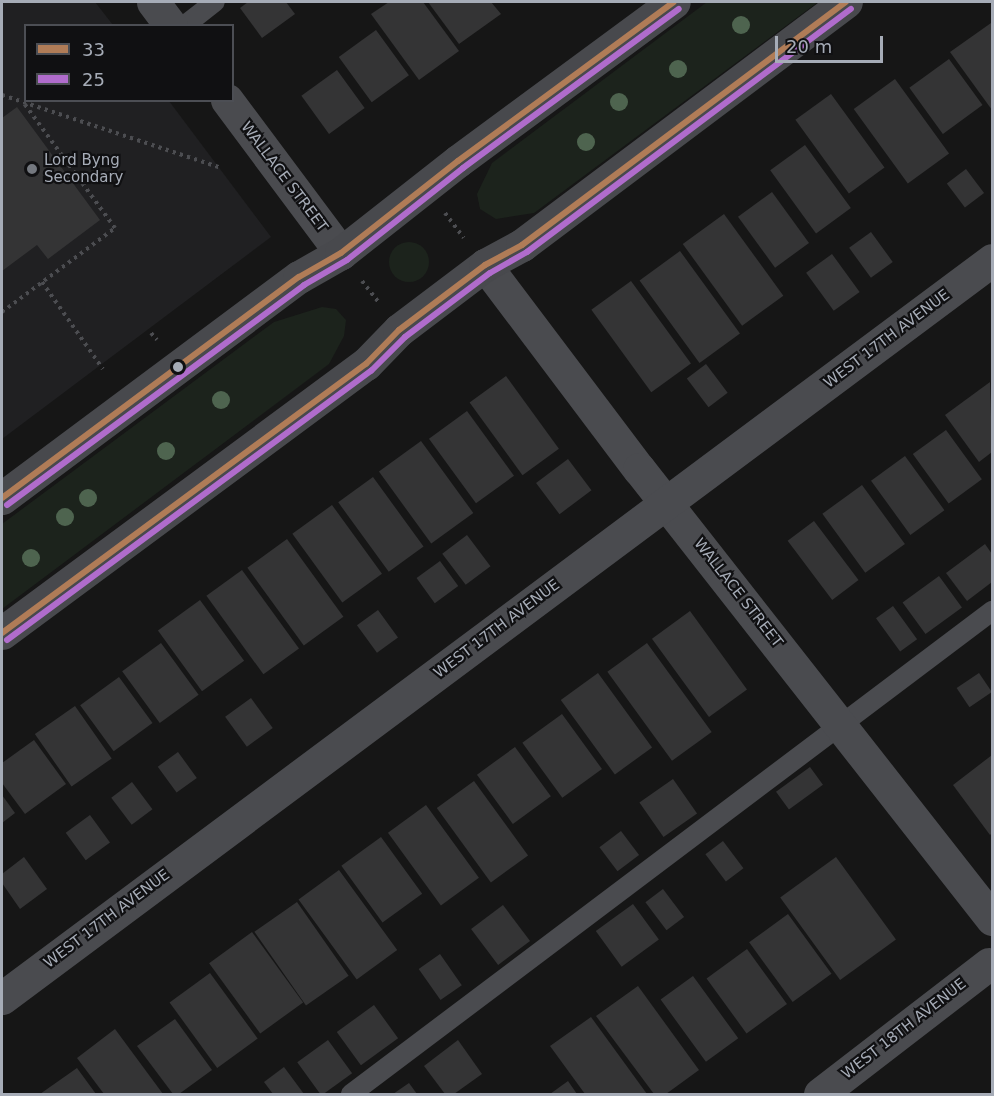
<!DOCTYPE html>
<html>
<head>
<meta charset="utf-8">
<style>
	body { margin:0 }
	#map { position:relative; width:994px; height:1096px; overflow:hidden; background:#161616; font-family:"DejaVu Sans",sans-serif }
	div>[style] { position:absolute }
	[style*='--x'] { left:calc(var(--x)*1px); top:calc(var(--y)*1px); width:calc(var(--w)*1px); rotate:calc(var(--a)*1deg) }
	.built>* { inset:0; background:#202022 }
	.green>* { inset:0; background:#1c231c }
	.round { border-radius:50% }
	.building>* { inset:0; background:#343435; transform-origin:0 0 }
	.path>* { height:4px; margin-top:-2px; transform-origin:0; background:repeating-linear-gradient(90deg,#4c4d51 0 3px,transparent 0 7.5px) }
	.lane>* { height:20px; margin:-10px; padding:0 10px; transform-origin:10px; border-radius:10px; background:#4a4b4f }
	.street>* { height:33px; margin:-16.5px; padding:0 16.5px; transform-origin:16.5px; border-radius:16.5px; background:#4a4b4f }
	.secondary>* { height:33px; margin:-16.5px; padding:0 16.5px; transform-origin:16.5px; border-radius:16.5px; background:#48494d }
	.bus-1>* { height:6px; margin:-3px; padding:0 3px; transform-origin:3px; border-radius:3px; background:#b07c57 }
	.bus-2>* { height:6px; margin:-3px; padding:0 3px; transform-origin:3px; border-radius:3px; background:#b06ccc }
	.trees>* { width:18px; height:18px; margin:-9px; border-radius:50%; background:#4e644f }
	.dots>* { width:16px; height:16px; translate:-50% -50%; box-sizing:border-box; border:3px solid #101012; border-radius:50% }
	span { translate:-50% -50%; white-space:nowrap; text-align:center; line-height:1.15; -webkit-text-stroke:4.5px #101012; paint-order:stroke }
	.poi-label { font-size:15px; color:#a6acb7 }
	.left { translate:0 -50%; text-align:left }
	.street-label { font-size:15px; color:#a6acb7 }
	.frame { position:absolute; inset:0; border:3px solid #a6acb7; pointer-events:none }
	.legend { position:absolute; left:24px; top:24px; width:210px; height:78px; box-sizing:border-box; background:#101012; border:2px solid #4c4e54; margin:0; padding:8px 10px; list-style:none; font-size:18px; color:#a6acb7 }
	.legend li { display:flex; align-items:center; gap:12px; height:30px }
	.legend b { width:30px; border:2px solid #4c4e54 }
	.scale { position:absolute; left:775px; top:36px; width:108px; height:27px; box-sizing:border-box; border:3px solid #a6acb7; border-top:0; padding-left:8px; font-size:18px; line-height:21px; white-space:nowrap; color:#a6acb7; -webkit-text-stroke:4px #101012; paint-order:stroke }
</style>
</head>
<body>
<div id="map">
	<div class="built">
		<i style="clip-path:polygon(2px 2px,95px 2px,113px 25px,26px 26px,26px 100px,169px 101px,271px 237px,2px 439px)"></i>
	</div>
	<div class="green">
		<i style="clip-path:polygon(707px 2px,818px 2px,534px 213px,496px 219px,480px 209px,477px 194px,492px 163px)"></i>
		<i class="round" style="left:389px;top:242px;width:40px;height:40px"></i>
		<i style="clip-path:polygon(322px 307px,336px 309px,346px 320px,344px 336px,329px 364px,2px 609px,2px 524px,274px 322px)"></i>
	</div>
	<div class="building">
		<i style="clip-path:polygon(248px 2px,286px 2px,295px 14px,262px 38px,240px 8px)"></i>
		<i style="clip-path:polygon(389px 2px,423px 2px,459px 51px,419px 80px,371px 14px)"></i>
		<i style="clip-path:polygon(428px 2px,491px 2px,501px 14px,459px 44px)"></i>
		<i style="clip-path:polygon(991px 23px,992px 25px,992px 110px,950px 52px)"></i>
		<i style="left:376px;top:30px;width:56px;height:46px;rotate:54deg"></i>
		<i style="left:949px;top:59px;width:57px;height:49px;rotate:54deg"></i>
		<i style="left:337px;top:70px;width:47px;height:44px;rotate:54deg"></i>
		<i style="left:895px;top:79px;width:92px;height:51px;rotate:54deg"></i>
		<i style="left:831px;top:94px;width:91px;height:44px;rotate:54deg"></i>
		<i style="clip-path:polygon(17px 107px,100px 220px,48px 259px,37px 245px,2px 271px,2px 118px)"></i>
		<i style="left:805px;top:145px;width:78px;height:43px;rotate:54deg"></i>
		<i style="left:966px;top:169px;width:30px;height:24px;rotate:53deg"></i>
		<i style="left:772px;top:192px;width:63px;height:42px;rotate:54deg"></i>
		<i style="left:724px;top:214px;width:101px;height:51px;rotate:54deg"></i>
		<i style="left:871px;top:232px;width:37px;height:27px;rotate:54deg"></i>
		<i style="left:680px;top:251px;width:102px;height:50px;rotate:54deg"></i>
		<i style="left:832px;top:254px;width:47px;height:32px;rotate:54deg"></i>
		<i style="left:631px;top:281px;width:102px;height:49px;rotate:54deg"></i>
		<i style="left:706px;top:364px;width:36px;height:24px;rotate:53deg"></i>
		<i style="left:506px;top:376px;width:90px;height:45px;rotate:54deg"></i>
		<i style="clip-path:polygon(990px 382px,992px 452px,979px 462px,945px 415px)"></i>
		<i style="left:467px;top:411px;width:80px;height:47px;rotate:54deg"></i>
		<i style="left:946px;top:430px;width:61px;height:41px;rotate:54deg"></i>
		<i style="left:421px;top:441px;width:89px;height:52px;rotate:54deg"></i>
		<i style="left:905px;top:456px;width:67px;height:42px;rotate:54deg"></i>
		<i style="left:568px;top:459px;width:39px;height:40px;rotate:53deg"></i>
		<i style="left:373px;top:477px;width:86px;height:43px;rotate:54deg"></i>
		<i style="left:862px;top:485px;width:73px;height:49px;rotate:54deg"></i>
		<i style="left:332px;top:505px;width:85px;height:49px;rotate:54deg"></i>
		<i style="left:814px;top:521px;width:74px;height:33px;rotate:53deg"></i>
		<i style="left:467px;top:535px;width:39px;height:31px;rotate:53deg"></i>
		<i style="left:287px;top:539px;width:96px;height:49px;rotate:54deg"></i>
		<i style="clip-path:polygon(985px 544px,992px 554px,992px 582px,967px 601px,946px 573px)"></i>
		<i style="left:440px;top:561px;width:31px;height:29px;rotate:54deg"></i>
		<i style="left:242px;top:570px;width:97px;height:44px;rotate:54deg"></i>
		<i style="left:939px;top:576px;width:39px;height:45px;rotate:54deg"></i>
		<i style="left:200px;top:600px;width:75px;height:52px;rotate:54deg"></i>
		<i style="left:893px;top:606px;width:41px;height:21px;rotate:54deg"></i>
		<i style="left:378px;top:610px;width:34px;height:26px;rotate:54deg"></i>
		<i style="left:690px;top:611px;width:97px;height:47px;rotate:54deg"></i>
		<i style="left:161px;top:643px;width:64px;height:48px;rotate:54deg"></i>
		<i style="left:647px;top:643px;width:110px;height:49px;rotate:54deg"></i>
		<i style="left:598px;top:673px;width:92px;height:46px;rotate:54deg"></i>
		<i style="left:979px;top:673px;width:23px;height:27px;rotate:56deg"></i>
		<i style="left:119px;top:677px;width:57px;height:48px;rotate:54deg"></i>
		<i style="left:251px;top:698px;width:37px;height:32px;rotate:54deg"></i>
		<i style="left:75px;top:706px;width:64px;height:49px;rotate:55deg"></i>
		<i style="left:562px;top:714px;width:68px;height:49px;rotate:54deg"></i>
		<i style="clip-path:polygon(34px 740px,66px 784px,25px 814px,2px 783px,2px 763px)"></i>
		<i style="left:515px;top:747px;width:61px;height:47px;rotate:54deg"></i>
		<i style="left:178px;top:752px;width:32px;height:25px;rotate:54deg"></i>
		<i style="clip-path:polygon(992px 755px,992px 833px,990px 835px,953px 785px)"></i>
		<i style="left:810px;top:767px;width:22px;height:42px;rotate:54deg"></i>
		<i style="left:673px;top:779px;width:42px;height:41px;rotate:55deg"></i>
		<i style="left:474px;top:781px;width:92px;height:46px;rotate:54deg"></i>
		<i style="left:132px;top:782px;width:34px;height:26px;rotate:53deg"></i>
		<i style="clip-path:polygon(2px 795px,15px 813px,2px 823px)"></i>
		<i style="left:426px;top:805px;width:90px;height:47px;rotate:54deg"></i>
		<i style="left:90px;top:815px;width:34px;height:30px;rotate:54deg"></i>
		<i style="left:621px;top:831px;width:30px;height:27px;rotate:53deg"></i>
		<i style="left:381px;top:837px;width:70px;height:49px;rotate:54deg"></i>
		<i style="left:723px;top:841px;width:34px;height:22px;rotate:53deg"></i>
		<i style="clip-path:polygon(24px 857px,47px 889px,20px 909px,2px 883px,2px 874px)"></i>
		<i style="left:836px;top:857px;width:102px;height:69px;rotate:54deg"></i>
		<i style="left:339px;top:870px;width:99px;height:50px;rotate:54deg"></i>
		<i style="left:663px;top:889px;width:35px;height:22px;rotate:53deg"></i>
		<i style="left:297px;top:902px;width:90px;height:52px;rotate:55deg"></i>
		<i style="left:633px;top:904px;width:44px;height:46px;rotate:54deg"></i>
		<i style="left:503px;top:905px;width:45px;height:40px;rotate:53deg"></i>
		<i style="left:788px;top:914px;width:74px;height:48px;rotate:54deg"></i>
		<i style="left:252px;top:932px;width:87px;height:53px;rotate:54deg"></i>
		<i style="left:747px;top:949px;width:68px;height:50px;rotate:54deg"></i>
		<i style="left:440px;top:954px;width:38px;height:26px;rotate:55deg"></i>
		<i style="left:210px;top:973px;width:81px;height:50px;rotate:54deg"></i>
		<i style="left:693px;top:976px;width:77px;height:40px;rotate:54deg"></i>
		<i style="clip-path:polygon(638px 986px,699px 1070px,666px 1094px,654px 1094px,596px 1016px)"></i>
		<i style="left:374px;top:1005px;width:41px;height:46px;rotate:54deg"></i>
		<i style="clip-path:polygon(591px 1017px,647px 1094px,585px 1094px,550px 1046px)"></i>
		<i style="clip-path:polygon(175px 1019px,212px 1070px,179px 1094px,173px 1094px,137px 1046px)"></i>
		<i style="clip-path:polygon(115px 1029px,163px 1094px,104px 1094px,77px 1058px)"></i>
		<i style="left:328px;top:1040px;width:41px;height:38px;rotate:54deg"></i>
		<i style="clip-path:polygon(458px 1040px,482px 1074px,454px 1094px,445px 1094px,424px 1066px)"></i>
		<i style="clip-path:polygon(284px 1067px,304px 1094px,273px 1094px,264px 1082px)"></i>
		<i style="clip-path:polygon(77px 1068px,96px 1094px,40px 1094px)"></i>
		<i style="clip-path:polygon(568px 1081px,577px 1094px,550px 1094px)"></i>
		<i style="clip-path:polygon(409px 1083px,417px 1094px,393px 1094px)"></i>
	</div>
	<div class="path">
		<i style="--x:2;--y:95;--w:232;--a:18.4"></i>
		<i style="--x:445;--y:213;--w:31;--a:53"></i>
		<i style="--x:362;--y:281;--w:28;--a:52"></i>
		<i style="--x:42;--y:282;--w:106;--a:55"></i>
		<i style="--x:2;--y:312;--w:141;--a:-36.6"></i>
		<i style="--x:115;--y:228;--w:156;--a:-126.1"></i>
		<i style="--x:151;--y:333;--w:9;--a:49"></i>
	</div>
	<div class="lane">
		<i style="--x:184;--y:26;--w:39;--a:-38"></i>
		<i style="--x:351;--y:1094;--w:803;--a:-37"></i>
	</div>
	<div class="street">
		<i style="--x:153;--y:2;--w:30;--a:53"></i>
		<i style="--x:227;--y:100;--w:191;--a:53.3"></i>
		<i style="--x:485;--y:265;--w:256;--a:53"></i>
		<i style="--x:639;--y:469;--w:572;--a:51.89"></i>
		<i style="--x:2;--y:998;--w:1235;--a:-36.7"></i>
		<i style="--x:820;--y:1094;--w:213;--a:-37.6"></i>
	</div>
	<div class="secondary">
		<i style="--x:2;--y:498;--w:370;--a:-36.7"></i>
		<i style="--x:299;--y:277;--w:48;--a:-29.7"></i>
		<i style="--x:341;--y:253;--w:149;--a:-38.2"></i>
		<i style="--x:458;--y:161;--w:268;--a:-36.4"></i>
		<i style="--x:2;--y:633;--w:453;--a:-36.5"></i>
		<i style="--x:366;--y:364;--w:47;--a:-45.9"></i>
		<i style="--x:399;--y:330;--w:108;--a:-37.1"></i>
		<i style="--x:485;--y:265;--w:42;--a:-28.4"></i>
		<i style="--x:522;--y:245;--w:405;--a:-36.9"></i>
	</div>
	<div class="bus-1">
		<i style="--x:2;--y:498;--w:370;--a:-36.7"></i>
		<i style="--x:299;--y:277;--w:48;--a:-29.7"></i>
		<i style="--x:341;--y:253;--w:149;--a:-38.2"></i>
		<i style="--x:458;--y:161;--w:268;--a:-36.4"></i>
		<i style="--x:2;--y:633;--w:453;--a:-36.5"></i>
		<i style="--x:366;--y:364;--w:47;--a:-45.9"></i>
		<i style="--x:399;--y:330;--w:108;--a:-37.1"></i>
		<i style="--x:485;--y:265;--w:42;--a:-28.4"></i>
		<i style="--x:522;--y:245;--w:405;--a:-36.9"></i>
	</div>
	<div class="bus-2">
		<i style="--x:7;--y:505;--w:370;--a:-36.5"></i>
		<i style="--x:304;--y:285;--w:50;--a:-30.2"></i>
		<i style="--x:347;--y:260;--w:148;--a:-38.4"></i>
		<i style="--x:463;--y:168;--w:268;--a:-36.4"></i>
		<i style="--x:7;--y:640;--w:453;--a:-36.5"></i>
		<i style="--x:371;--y:371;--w:48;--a:-45"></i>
		<i style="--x:405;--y:337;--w:106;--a:-37"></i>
		<i style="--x:490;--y:273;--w:43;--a:-29.6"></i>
		<i style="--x:527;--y:252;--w:405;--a:-36.9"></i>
	</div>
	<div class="trees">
		<i style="left:741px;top:25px"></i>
		<i style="left:678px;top:69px"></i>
		<i style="left:619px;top:102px"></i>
		<i style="left:586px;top:142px"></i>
		<i style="left:221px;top:400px"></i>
		<i style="left:166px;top:451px"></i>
		<i style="left:88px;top:498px"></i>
		<i style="left:65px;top:517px"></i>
		<i style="left:31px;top:558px"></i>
	</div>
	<div class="dots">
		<i style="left:32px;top:169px;background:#74787f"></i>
		<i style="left:178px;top:367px;background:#a6acb7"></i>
	</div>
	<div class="poi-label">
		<span class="left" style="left:44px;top:169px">Lord Byng<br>Secondary</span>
	</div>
	<div class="street-label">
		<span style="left:284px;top:177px;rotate:53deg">WALLACE STREET</span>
		<span style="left:887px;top:339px;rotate:-37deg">WEST 17TH AVENUE</span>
		<span style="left:738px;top:593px;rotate:52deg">WALLACE STREET</span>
		<span style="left:497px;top:629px;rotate:-37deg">WEST 17TH AVENUE</span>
		<span style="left:107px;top:919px;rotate:-37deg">WEST 17TH AVENUE</span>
		<span style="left:904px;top:1029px;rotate:-38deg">WEST 18TH AVENUE</span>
	</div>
	<div class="frame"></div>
	<ul class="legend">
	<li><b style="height:8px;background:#b07c57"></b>33</li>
	<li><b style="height:8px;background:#b06ccc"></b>25</li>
	</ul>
	<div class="scale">20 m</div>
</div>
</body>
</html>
